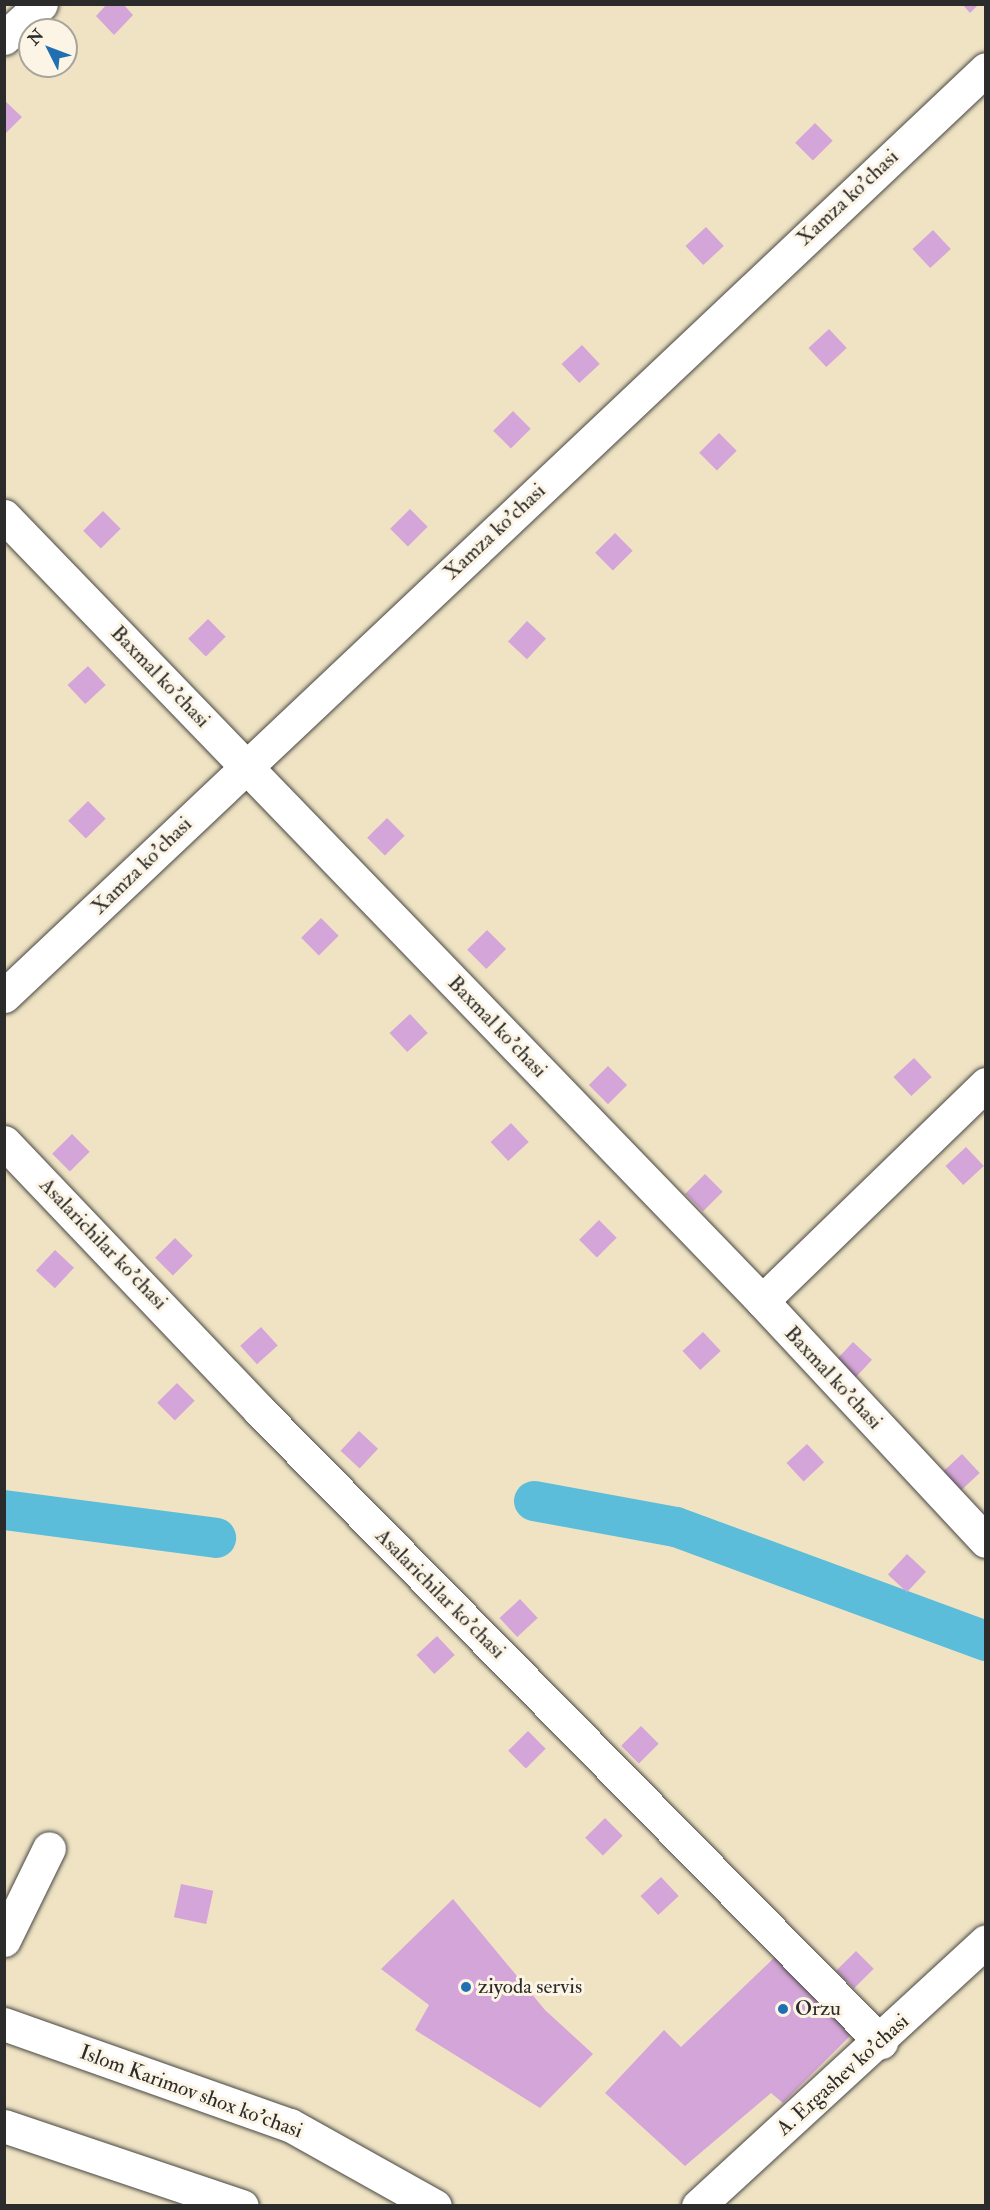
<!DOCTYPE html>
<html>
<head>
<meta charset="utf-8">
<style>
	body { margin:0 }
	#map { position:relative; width:990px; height:2210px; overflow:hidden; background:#efe3c4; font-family:"IM FELL Double Pica",serif }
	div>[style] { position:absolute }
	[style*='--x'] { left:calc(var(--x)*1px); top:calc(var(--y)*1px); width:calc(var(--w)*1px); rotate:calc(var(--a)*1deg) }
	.canal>* { height:40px; margin:-20px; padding:0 20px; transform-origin:20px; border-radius:20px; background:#5cbdda }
	.building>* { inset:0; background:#d4a5d8; transform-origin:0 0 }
	.roads { filter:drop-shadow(0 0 2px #484742) drop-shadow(0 0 2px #484742) }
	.minor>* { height:33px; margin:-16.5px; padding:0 16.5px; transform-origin:16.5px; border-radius:16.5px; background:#fff }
	.major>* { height:33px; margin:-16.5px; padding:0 16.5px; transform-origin:16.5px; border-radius:16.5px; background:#fff }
	.dots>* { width:16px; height:16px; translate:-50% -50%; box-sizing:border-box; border:3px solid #fcf5e5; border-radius:50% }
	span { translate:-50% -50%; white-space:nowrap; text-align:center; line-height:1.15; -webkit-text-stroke:6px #fcf5e5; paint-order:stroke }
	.street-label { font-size:21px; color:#2b2b2b }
	.poi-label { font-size:21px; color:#2b2b2b }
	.left { translate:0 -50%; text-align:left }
	.frame { position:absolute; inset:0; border:6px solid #2b2b2b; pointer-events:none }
	.north { position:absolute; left:18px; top:18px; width:60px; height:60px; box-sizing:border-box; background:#fcf5e5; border:2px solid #a8a49b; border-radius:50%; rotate:312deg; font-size:16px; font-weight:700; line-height:24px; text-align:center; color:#2b2b2b }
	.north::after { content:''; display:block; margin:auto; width:21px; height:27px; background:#1f6fb2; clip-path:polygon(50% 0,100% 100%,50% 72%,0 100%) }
</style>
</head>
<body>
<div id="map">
	<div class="canal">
		<i style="--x:534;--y:1501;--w:144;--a:10.4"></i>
		<i style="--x:676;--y:1527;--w:330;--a:20.2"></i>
		<i style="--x:4;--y:1510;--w:214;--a:7.5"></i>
	</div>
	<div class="building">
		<i style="clip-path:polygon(107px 4px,123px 4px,133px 15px,114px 35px,96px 16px)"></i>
		<i style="clip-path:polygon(962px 4px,979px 4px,970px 13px)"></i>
		<i style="clip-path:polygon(4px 100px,22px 117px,4px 135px)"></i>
		<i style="left:815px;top:123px;width:25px;height:28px;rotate:45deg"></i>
		<i style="left:706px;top:227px;width:26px;height:28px;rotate:47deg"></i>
		<i style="left:933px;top:230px;width:26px;height:28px;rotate:47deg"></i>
		<i style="left:829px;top:329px;width:26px;height:28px;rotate:47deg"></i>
		<i style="left:582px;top:345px;width:26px;height:28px;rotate:47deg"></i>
		<i style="left:513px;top:411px;width:25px;height:28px;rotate:45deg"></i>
		<i style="left:719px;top:433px;width:25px;height:28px;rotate:45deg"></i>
		<i style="left:410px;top:509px;width:25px;height:28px;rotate:45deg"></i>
		<i style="left:103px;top:511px;width:25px;height:28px;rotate:45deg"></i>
		<i style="left:615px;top:533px;width:25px;height:28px;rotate:45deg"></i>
		<i style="left:208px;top:619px;width:25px;height:28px;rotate:45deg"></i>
		<i style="left:527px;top:621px;width:26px;height:28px;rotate:43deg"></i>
		<i style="left:88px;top:666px;width:26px;height:28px;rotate:47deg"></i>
		<i style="left:88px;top:801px;width:25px;height:28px;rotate:45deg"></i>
		<i style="left:387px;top:818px;width:25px;height:28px;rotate:45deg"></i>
		<i style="left:321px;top:918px;width:25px;height:28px;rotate:45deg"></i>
		<i style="left:487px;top:930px;width:27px;height:28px;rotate:45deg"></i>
		<i style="left:410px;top:1014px;width:26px;height:28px;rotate:47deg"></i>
		<i style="left:914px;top:1058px;width:26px;height:28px;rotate:47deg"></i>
		<i style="left:608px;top:1066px;width:27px;height:27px;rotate:45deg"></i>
		<i style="left:511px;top:1123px;width:26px;height:28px;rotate:47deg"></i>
		<i style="left:72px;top:1134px;width:25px;height:28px;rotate:45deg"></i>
		<i style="left:966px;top:1147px;width:26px;height:28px;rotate:47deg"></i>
		<i style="left:705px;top:1174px;width:25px;height:28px;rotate:45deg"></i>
		<i style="left:599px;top:1220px;width:25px;height:28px;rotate:45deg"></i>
		<i style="left:175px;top:1238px;width:25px;height:28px;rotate:45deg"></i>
		<i style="left:55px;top:1250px;width:26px;height:28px;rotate:43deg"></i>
		<i style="left:261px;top:1327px;width:25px;height:28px;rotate:48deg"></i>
		<i style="left:703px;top:1332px;width:26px;height:28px;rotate:47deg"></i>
		<i style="left:853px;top:1342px;width:26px;height:28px;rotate:43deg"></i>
		<i style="left:177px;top:1383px;width:25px;height:28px;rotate:45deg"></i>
		<i style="left:359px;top:1431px;width:26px;height:27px;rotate:43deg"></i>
		<i style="left:807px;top:1444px;width:25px;height:28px;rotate:47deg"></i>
		<i style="left:962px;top:1454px;width:26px;height:28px;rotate:47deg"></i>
		<i style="left:907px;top:1554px;width:26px;height:28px;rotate:43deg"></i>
		<i style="left:520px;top:1599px;width:26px;height:28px;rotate:47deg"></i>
		<i style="left:437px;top:1636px;width:26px;height:28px;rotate:47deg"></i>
		<i style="left:641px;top:1726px;width:25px;height:28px;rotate:45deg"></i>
		<i style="left:528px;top:1731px;width:25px;height:28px;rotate:45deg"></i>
		<i style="left:605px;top:1818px;width:25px;height:28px;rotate:45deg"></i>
		<i style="left:661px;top:1877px;width:26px;height:28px;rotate:47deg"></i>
		<i style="left:181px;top:1884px;width:33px;height:34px;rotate:12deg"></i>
		<i style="clip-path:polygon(453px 1899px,545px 2010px,593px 2054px,540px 2108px,415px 2030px,429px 2005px,381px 1969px)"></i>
		<i style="left:856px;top:1951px;width:25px;height:28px;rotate:45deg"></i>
		<i style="clip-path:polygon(775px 1957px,854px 2032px,783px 2103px,771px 2093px,685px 2166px,605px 2093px,664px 2030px,681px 2047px)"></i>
	</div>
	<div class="roads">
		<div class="minor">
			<i style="--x:4;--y:38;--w:50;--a:-42.6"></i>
			<i style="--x:4;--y:516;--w:1091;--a:46"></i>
			<i style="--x:762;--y:1301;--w:328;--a:47"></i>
			<i style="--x:4;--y:1142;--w:370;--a:46.4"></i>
			<i style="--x:259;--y:1410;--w:887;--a:45.46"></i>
			<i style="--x:762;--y:1301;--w:312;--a:-44.1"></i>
			<i style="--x:4;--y:1940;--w:102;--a:-63.9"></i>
			<i style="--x:698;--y:2206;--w:391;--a:-42.6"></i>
		</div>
		<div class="major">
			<i style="--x:4;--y:996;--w:1350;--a:-43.35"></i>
			<i style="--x:4;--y:2024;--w:303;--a:19.5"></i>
			<i style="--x:290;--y:2125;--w:166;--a:29.2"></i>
			<i style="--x:4;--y:2126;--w:251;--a:18.6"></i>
		</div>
	</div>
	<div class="dots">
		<i style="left:466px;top:1987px;background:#1f6fb2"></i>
		<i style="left:783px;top:2009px;background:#1f6fb2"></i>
	</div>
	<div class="street-label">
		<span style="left:848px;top:198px;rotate:-43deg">Xamza ko'chasi</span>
		<span style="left:495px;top:532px;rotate:-43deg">Xamza ko'chasi</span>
		<span style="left:160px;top:677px;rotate:46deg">Baxmal ko'chasi</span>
		<span style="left:142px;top:866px;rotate:-44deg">Xamza ko'chasi</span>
		<span style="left:497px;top:1027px;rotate:46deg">Baxmal ko'chasi</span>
		<span style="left:103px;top:1244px;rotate:46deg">Asalarichilar ko'chasi</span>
		<span style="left:833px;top:1378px;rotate:47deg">Baxmal ko'chasi</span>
		<span style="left:440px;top:1594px;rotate:45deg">Asalarichilar ko'chasi</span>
		<span style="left:843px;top:2075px;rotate:-42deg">A. Ergashev ko'chasi</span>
		<span style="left:191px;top:2092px;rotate:20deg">Islom Karimov shox ko'chasi</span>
	</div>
	<div class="poi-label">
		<span class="left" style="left:478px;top:1987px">ziyoda servis</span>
		<span class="left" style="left:795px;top:2009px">Orzu</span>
	</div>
	<div class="frame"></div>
	<div class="north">N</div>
</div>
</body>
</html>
